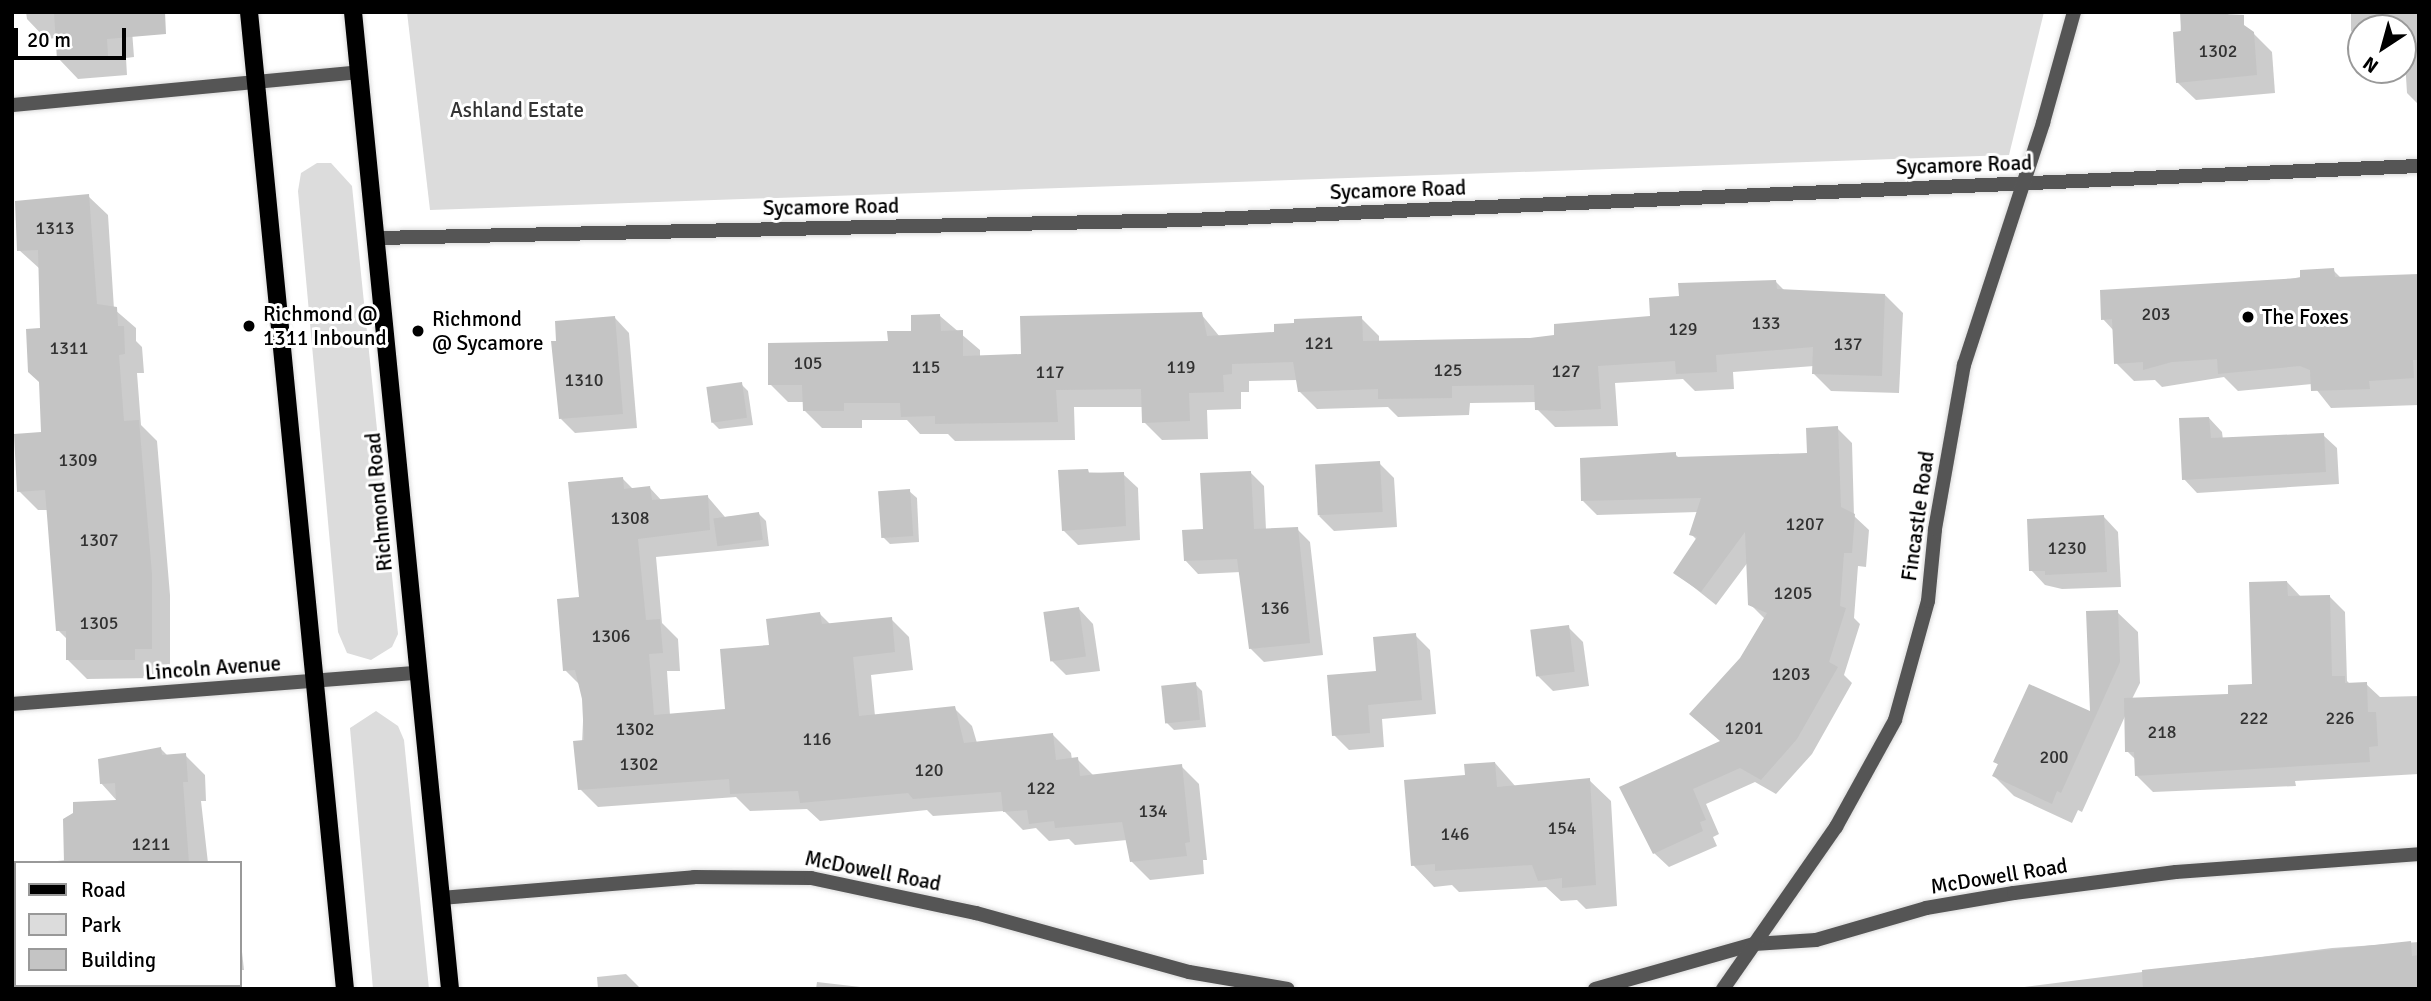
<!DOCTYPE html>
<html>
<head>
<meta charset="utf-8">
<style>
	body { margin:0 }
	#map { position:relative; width:2431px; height:1001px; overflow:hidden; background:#fff; font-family:Signika,sans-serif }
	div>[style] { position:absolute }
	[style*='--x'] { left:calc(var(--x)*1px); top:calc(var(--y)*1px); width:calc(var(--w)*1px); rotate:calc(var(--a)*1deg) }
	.green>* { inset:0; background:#dcdcdc }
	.shadow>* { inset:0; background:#0003; transform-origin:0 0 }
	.building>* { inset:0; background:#c4c4c4; transform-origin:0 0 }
	.roads { filter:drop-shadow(0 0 2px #dbdbdb) drop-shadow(0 0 2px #dbdbdb) }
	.minor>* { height:14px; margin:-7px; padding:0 7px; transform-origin:7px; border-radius:7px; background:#555 }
	.primary>* { height:18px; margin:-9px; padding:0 9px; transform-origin:9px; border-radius:9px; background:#000 }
	.dots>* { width:19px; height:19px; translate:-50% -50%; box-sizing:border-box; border:4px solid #fff; border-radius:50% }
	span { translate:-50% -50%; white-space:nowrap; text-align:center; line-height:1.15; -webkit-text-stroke:6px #fff; paint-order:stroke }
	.number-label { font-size:18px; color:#313131 }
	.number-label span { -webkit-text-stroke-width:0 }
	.park-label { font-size:21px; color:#333 }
	.street-label { font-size:21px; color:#000 }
	.poi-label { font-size:21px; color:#000 }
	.left { translate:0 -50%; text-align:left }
	.frame { position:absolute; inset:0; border:14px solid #000; pointer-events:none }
	.legend { position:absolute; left:14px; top:861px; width:228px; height:126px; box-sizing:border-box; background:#fff; border:2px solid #999; margin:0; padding:9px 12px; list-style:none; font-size:21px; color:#000 }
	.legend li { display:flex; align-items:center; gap:14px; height:35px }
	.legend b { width:35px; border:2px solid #999 }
	.north { position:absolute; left:2347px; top:14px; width:70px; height:70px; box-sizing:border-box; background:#fff; border:2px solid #999; border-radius:50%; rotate:216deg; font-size:19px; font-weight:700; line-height:28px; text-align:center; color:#000 }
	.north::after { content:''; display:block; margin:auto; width:24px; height:32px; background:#000; clip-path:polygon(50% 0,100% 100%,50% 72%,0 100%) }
	.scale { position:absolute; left:14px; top:28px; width:112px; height:32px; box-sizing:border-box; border:4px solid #000; border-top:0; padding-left:9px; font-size:21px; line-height:24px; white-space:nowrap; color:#000; -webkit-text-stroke:5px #fff; paint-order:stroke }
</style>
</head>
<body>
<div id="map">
	<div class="green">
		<i style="clip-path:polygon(407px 12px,2044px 12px,2009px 155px,430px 210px)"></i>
		<i style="clip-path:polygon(317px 163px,331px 163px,352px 186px,398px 634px,392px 647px,371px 660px,347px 653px,338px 632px,298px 191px,301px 173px)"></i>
		<i style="clip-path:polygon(376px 711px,398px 726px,404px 740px,429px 989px,373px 989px,350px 728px)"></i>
	</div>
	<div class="shadow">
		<i style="clip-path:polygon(26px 12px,126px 12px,131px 17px,134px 57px,126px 58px,127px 75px,78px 79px,59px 59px,57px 38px,46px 39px,27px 19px)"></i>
		<i style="clip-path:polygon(2182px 12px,2225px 12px,2253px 33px,2272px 52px,2275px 93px,2196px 100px,2177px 82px)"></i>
		<i style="clip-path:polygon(2351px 12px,2419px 12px,2419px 105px,2407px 93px,2403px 28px,2361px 28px,2361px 40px,2351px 31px)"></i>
		<i style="clip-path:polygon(88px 196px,108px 215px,114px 309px,136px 328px,136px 341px,142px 347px,144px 373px,137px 373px,141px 425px,157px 441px,170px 595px,170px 668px,154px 668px,153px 678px,87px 679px,68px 660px,68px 640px,58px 630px,49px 510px,38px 510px,19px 491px,43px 434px,40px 269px,19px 250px)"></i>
		<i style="clip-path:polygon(2333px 270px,2342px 279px,2419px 277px,2419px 405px,2331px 408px,2312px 384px,2238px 391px,2224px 377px,2162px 387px,2155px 380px,2134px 381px,2116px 363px,2114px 331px,2103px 319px)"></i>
		<i style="clip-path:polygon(1776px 282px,1785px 291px,1885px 295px,1903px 313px,1899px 393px,1831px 391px,1813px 373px,1814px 366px,1733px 372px,1734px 389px,1695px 391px,1683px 379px,1615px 383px,1618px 426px,1555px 427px,1537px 409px,1536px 402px,1470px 403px,1469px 415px,1398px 417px,1388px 407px,1317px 409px,1299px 391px,1298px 380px,1249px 381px,1249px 392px,1241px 392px,1241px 409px,1207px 410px,1208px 439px,1162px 440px,1144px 422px,1143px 407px,1074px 407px,1075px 440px,955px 441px,948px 434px,920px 434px,907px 420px,862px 420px,862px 428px,822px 428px,804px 410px,804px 402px,788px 402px,770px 384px,889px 342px,940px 316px,980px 350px,980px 358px,1023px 356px,1201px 314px,1220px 337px,1276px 334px,1361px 318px,1379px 336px,1379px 342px,1531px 340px,1652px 317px,1681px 298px)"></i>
		<i style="clip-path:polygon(615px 318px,629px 333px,637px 428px,575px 433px,561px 419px)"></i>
		<i style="clip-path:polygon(741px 384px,748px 391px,753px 425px,719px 429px,712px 422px)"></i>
		<i style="clip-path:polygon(2209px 418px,2222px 432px,2223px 440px,2323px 435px,2337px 448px,2339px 484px,2197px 493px,2184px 479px)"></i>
		<i style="clip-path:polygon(1837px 428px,1852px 443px,1854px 516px,1869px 530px,1866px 567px,1858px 566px,1854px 618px,1860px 624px,1844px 675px,1852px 683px,1812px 754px,1776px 794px,1755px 782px,1706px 804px,1719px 834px,1713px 837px,1717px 846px,1669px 867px,1654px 853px,1621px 788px,1722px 742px,1742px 659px,1765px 619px,1750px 604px,1748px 562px,1716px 605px,1676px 573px,1697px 540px,1691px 534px,1698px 512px,1597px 515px,1583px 501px,1675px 454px,1679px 458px,1809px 454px)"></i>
		<i style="clip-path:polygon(1379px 463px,1394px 478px,1397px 527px,1334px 531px,1319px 516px)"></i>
		<i style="clip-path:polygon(1060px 471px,1123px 474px,1138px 488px,1140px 540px,1078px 545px,1063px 530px)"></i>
		<i style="clip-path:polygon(1250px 472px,1264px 486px,1266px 530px,1297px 529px,1310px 542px,1323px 655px,1264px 662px,1251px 649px,1241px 572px,1198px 574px,1185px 560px)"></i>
		<i style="clip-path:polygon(622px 478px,634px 490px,650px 488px,662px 501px,707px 496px,725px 517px,759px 514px,766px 521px,769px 546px,656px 557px,662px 623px,678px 639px,680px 671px,667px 671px,670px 715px,727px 710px,771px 646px,820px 614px,831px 625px,891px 619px,909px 637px,913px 670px,871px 675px,875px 716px,954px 708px,972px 726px,977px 743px,1053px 735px,1071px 753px,1072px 760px,1077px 759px,1094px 776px,1181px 766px,1199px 784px,1207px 860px,1203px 860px,1204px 874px,1150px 880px,1132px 862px,1127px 840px,1075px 845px,1069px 839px,1049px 841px,1036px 828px,1023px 830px,1004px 811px,933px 816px,927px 810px,820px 821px,807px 809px,750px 811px,736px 797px,598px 807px,580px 789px,584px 699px,580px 685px,565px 670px,580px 599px)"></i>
		<i style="clip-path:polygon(909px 491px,917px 498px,919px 542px,890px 544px,883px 537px)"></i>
		<i style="clip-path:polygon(2104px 517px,2118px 532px,2121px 587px,2062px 589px,2045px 585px,2031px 570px)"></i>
		<i style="clip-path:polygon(2287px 582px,2302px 598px,2329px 596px,2345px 612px,2347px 681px,2351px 685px,2366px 684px,2380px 697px,2419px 696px,2419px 774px,2295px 781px,2296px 786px,2153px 792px,2137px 776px,2136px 760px,2127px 751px,2126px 714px,2082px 812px,2078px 810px,2072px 823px,2014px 796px,1994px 776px,1999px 765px,1995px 762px,2092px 714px,2117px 612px,2138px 632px,2140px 683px,2132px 699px,2230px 695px,2254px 686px)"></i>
		<i style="clip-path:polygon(1079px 609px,1093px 624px,1100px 671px,1066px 675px,1051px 660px)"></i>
		<i style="clip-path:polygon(1568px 627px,1583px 642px,1589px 686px,1553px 691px,1538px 676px)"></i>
		<i style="clip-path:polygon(1415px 635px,1430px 650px,1436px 714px,1382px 719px,1384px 747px,1349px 750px,1334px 735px,1378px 672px)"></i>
		<i style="clip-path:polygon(1195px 684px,1202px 691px,1206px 727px,1174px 730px,1167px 723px)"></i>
		<i style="clip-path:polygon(161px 749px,168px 756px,185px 755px,205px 775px,206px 801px,201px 801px,208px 863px,40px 863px,66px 860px,118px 802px,101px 783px)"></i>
		<i style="clip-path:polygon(1495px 763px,1516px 787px,1589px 780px,1611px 801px,1617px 906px,1586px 909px,1577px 900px,1561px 901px,1546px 887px,1459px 892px,1452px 885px,1434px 887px,1413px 865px,1467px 777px)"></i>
		<i style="left:12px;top:865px;width:4px;height:69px"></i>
		<i style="clip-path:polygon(240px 934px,244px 970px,240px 970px)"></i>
		<i style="clip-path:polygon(2419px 942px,2419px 989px,2009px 989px,2332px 948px)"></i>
		<i style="clip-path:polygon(626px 974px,641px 989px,598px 989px,597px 977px)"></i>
		<i style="clip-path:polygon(817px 982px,878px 989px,816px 989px)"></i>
		<i style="left:140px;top:985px;width:93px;height:4px"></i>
	</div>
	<div class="building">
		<i style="clip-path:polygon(54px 12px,165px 12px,166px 34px,107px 39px,108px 56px,57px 60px)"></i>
		<i style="clip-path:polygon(2180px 12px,2244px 15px,2244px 25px,2254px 32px,2257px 75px,2176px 83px,2173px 32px,2181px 31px)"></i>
		<i style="clip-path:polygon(89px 194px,97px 304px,117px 307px,118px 326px,124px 326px,125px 354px,119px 355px,124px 421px,139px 420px,152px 574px,152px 649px,135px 649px,135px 660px,66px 660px,66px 631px,56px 631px,45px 490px,17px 492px,14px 434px,41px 432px,39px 382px,28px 372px,26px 329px,40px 328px,38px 250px,17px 251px,15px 201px)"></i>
		<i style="clip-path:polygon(2334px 268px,2335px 277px,2419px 274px,2419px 360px,2413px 360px,2414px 378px,2369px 381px,2370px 389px,2311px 391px,2310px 370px,2300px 366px,2218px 374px,2217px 359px,2172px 362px,2143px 370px,2143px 362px,2114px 364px,2112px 319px,2101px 320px,2100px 290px,2300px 278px,2300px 270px)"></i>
		<i style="clip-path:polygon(1776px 280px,1777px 289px,1885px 294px,1882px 376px,1812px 374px,1813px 347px,1716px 355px,1717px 372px,1676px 374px,1675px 361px,1598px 366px,1601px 409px,1563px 411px,1535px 410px,1534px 385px,1452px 386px,1452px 398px,1378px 399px,1378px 389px,1298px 392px,1293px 362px,1232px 364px,1232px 374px,1223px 375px,1224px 392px,1189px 393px,1190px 421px,1142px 423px,1141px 389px,1056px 390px,1058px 422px,935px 424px,935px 416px,901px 417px,900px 403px,844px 403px,844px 411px,803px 411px,802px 385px,768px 385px,768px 343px,888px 341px,887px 331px,911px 331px,911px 315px,940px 314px,941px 331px,963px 330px,963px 356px,1021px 354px,1020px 316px,1202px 312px,1207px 336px,1274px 332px,1274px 324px,1294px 323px,1294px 319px,1362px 316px,1363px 341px,1530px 338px,1554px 335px,1554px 324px,1650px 316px,1649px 298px,1679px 296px,1678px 283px)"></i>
		<i style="clip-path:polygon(615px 316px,623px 414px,559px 419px,551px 341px,556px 341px,555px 321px)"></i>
		<i style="left:742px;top:382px;width:36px;height:36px;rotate:82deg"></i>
		<i style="clip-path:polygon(2209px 417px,2211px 438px,2324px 433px,2326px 472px,2182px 480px,2179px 418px)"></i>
		<i style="clip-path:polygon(1838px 426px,1841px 507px,1855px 514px,1852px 553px,1844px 553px,1840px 606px,1846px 608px,1829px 662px,1838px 667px,1797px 739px,1761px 780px,1740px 768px,1693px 789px,1706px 820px,1700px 822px,1703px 831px,1653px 854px,1619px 787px,1720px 741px,1689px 714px,1740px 658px,1767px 613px,1748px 605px,1745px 532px,1701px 592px,1673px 573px,1697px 537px,1689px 535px,1701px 498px,1581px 501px,1580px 458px,1676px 452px,1676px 457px,1807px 453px,1806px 428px)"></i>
		<i style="left:1380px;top:461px;width:51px;height:65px;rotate:87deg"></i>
		<i style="clip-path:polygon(1088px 469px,1089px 473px,1124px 472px,1126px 526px,1062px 531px,1058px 470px)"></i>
		<i style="clip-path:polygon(1251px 471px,1254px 529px,1298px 527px,1310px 643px,1249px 649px,1237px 559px,1184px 561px,1182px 530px,1203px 529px,1200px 473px)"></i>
		<i style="clip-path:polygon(623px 477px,624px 489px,650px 486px,652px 500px,708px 495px,710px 530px,638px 539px,646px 620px,660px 619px,663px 653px,649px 654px,654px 715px,725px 709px,720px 649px,769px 645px,766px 619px,820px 612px,822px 624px,892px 617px,895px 652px,853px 657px,859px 716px,955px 706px,964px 743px,1053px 733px,1056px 760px,1078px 757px,1080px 776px,1182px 764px,1190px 842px,1185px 843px,1187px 856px,1130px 862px,1122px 822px,1055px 828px,1054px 821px,1029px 824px,1027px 810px,1003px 812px,1001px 792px,913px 799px,908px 793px,800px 803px,798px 791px,730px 794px,729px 779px,578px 790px,573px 741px,584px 740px,582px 699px,575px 670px,563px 671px,557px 599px,579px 597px,568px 482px)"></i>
		<i style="left:910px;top:489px;width:47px;height:32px;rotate:86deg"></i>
		<i style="left:759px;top:512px;width:28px;height:46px;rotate:82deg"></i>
		<i style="clip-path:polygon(2104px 515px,2107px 572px,2045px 575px,2045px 571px,2029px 571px,2027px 519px)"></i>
		<i style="clip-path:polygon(2287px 581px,2288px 596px,2330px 595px,2332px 676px,2345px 676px,2345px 683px,2367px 682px,2368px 712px,2376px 712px,2378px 746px,2369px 747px,2370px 762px,2135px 776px,2134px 752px,2125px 752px,2124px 698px,2228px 694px,2228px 685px,2252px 684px,2249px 582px)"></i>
		<i style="left:1079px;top:607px;width:50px;height:36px;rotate:82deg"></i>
		<i style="clip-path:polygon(2118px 610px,2120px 662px,2061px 793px,2057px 791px,2052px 804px,1992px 776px,1998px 764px,1993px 762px,2029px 684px,2090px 711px,2086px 611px)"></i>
		<i style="left:1569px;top:625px;width:47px;height:39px;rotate:83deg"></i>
		<i style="clip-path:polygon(1416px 633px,1422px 700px,1368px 705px,1370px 733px,1332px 736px,1327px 675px,1376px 671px,1373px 637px)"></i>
		<i style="left:1196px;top:682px;width:38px;height:35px;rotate:84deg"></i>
		<i style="clip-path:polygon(161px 747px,162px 755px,186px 753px,188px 782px,183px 782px,189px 863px,64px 863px,63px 819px,73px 813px,73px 802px,116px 800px,115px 783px,100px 784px,98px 759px)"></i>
		<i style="clip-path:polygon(1495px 762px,1497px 787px,1590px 778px,1596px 885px,1562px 888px,1562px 878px,1538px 881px,1532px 865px,1435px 871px,1435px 864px,1411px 866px,1404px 780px,1465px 775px,1464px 764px)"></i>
		<i style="clip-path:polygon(2411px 941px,2412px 956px,2419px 955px,2419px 989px,2143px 989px,2142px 970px)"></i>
	</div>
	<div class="roads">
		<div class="minor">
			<i style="--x:12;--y:105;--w:350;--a:-5.4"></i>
			<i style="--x:378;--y:238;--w:813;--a:-1.27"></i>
			<i style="--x:1191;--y:220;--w:1229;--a:-2.52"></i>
			<i style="--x:12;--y:704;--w:406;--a:-4.4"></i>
			<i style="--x:441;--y:898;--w:254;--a:-4.7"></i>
			<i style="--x:694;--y:877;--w:117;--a:0.5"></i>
			<i style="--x:811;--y:878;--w:169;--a:12"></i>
			<i style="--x:976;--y:913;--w:221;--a:15.5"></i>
			<i style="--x:1189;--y:972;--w:100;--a:9.7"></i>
			<i style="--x:1595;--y:989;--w:165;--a:-15.8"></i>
			<i style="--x:1754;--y:944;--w:62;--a:-3.7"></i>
			<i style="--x:1816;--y:940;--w:115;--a:-16.2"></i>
			<i style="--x:1926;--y:908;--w:89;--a:-9.7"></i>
			<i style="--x:2014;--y:893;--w:163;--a:-7.4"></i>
			<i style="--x:2176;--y:872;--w:244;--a:-4.2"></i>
			<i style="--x:1723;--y:989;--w:198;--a:-55.1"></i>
			<i style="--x:1836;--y:827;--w:122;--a:-61.1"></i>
			<i style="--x:1895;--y:720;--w:123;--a:-74.5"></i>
			<i style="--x:1928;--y:601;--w:72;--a:-84.4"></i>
			<i style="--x:1935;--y:529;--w:167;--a:-80"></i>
			<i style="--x:1964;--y:365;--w:255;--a:-71.9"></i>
			<i style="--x:2043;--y:123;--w:115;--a:-74.4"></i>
		</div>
		<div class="primary">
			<i style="--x:249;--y:12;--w:982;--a:84.39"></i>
			<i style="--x:353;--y:12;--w:982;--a:84.33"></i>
		</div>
	</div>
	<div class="dots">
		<i style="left:2248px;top:317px;background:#000"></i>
		<i style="left:249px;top:326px;background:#000"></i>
		<i style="left:418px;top:331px;background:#000"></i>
	</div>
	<div class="number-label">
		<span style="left:2218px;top:51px">1302</span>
		<span style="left:55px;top:228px">1313</span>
		<span style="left:2156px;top:314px">203</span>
		<span style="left:1766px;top:323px">133</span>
		<span style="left:1683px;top:329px">129</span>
		<span style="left:1319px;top:343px">121</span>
		<span style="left:1848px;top:344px">137</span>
		<span style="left:69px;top:348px">1311</span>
		<span style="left:808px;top:363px">105</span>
		<span style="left:926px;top:367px">115</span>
		<span style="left:1181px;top:367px">119</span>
		<span style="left:1448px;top:370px">125</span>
		<span style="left:1566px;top:371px">127</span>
		<span style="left:1050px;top:372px">117</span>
		<span style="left:584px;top:380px">1310</span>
		<span style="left:78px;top:460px">1309</span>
		<span style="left:630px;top:518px">1308</span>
		<span style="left:1805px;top:524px">1207</span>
		<span style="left:99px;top:540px">1307</span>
		<span style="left:2067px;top:548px">1230</span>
		<span style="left:1793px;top:593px">1205</span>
		<span style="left:1275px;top:608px">136</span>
		<span style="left:99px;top:623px">1305</span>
		<span style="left:611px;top:636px">1306</span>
		<span style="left:1791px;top:674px">1203</span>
		<span style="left:2254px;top:718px">222</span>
		<span style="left:2340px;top:718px">226</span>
		<span style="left:1744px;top:728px">1201</span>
		<span style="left:635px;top:729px">1302</span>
		<span style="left:2162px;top:732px">218</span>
		<span style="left:817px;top:739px">116</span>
		<span style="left:2054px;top:757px">200</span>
		<span style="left:639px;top:764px">1302</span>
		<span style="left:929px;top:770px">120</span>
		<span style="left:1041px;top:788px">122</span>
		<span style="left:1153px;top:811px">134</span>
		<span style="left:1562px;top:828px">154</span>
		<span style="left:1455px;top:834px">146</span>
		<span style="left:151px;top:844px">1211</span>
	</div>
	<div class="park-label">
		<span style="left:517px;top:110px">Ashland Estate</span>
	</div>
	<div class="street-label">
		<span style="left:1964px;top:165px;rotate:-2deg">Sycamore Road</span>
		<span style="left:1398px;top:190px;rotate:-2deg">Sycamore Road</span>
		<span style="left:831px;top:207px;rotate:-1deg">Sycamore Road</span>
		<span style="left:379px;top:502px;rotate:-95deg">Richmond Road</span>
		<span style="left:1918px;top:516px;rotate:-82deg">Fincastle Road</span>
		<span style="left:213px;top:668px;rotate:-4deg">Lincoln Avenue</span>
		<span style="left:873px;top:871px;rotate:11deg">McDowell Road</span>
		<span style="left:1999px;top:876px;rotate:-9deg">McDowell Road</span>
	</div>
	<div class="poi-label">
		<span class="left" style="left:263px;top:326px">Richmond @<br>1311 Inbound</span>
		<span class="left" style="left:2262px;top:317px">The Foxes</span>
		<span class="left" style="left:432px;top:331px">Richmond<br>@ Sycamore</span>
	</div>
	<div class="frame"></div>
	<ul class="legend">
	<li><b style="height:9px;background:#000"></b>Road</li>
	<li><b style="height:19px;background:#dcdcdc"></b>Park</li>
	<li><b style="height:19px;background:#c4c4c4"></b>Building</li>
	</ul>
	<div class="north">N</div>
	<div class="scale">20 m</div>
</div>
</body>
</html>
